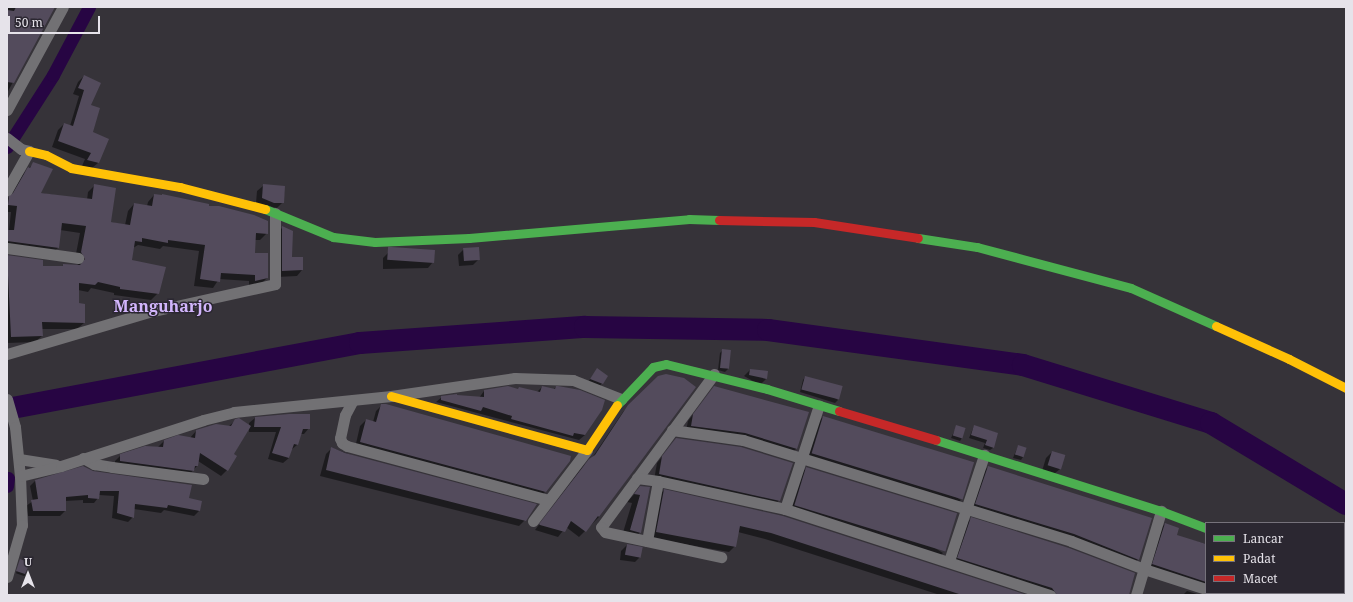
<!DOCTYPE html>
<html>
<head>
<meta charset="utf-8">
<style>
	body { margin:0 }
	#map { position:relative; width:1353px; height:602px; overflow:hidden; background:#363339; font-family:"Noto Serif",serif }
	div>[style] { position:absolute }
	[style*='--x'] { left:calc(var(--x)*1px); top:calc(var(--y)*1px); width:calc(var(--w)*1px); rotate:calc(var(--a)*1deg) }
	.shadow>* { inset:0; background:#0007; transform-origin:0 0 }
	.canal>* { height:13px; margin:-6.5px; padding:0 6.5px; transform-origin:6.5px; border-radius:6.5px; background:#270543 }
	.river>* { height:22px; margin:-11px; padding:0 11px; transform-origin:11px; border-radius:11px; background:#270543 }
	.building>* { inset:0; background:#534b5c; transform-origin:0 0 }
	.street>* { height:11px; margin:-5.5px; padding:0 5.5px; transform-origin:5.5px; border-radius:5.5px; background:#727174 }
	.fast>* { height:9px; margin:-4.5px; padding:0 4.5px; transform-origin:4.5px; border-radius:4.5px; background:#4caf50 }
	.slow>* { height:9px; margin:-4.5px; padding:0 4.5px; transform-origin:4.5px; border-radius:4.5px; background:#ffc107 }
	.jam>* { height:9px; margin:-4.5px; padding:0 4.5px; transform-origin:4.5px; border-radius:4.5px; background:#c62828 }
	span { translate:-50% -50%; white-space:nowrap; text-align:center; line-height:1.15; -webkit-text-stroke:3px #2b2731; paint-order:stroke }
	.quarter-label { font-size:16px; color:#d2b6fc; font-weight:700 }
	.frame { position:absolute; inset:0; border:8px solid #e6e3ea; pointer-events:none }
	.legend { position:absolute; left:1205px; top:522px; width:140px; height:72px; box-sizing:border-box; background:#2b2731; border:1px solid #76727b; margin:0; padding:5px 7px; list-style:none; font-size:12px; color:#e6e3ea }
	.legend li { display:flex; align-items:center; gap:8px; height:20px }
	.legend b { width:20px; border:1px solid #76727b }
	.north { position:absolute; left:8px; top:554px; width:40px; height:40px; -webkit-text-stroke:3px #2b2731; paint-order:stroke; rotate:0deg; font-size:11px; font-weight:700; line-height:16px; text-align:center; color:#e6e3ea }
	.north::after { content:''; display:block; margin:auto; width:14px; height:18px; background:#e6e3ea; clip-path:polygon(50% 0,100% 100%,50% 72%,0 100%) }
	.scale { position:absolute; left:8px; top:16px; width:92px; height:18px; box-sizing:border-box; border:2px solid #e6e3ea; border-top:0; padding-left:5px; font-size:12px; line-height:14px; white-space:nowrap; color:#e6e3ea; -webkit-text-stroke:3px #2b2731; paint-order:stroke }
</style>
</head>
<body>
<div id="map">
	<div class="shadow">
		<i style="clip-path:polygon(7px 7px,54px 7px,7px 93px)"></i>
		<i style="clip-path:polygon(84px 76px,89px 106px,91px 133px,98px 163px,92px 168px,82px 166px,85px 159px,52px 147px,58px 130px,64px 124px,70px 126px,79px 96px,73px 94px,78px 82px)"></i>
		<i style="clip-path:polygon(34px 163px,40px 193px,87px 200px,88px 192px,95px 185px,110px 222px,125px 225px,128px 211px,134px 204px,147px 206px,148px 202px,154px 195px,208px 207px,267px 233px,260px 240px,255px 240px,254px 254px,267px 278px,260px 285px,249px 287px,249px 281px,219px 279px,213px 288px,194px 286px,199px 251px,163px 246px,160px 249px,138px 245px,133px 248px,131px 261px,158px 293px,151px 300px,114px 295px,114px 293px,91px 288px,88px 292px,78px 290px,78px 304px,84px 323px,77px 329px,42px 329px,42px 336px,35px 342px,7px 343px,7px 256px,42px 261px,42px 267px,61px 267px,64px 265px,78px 265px,75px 259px,80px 233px,60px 230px,58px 248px,51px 254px,7px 248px,7px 231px,9px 231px,11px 212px,7px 212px,7px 200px,22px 175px)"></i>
		<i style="clip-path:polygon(263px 186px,284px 187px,283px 202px,277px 208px,256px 203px,257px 191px)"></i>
		<i style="clip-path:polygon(282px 228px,291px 258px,302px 258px,302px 270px,297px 276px,277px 277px,277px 233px)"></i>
		<i style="clip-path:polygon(464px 249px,479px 259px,473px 265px,459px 266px,458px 255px)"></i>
		<i style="clip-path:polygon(389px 252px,433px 262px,428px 268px,383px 269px,383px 258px)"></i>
		<i style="clip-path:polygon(723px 350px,728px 369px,725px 372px,718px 370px,720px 353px)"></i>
		<i style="clip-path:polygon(597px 370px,607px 376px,600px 386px,588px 382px)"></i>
		<i style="clip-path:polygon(750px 370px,766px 379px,760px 385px,744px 376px)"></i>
		<i style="clip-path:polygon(658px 377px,694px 387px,599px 517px,579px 537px,566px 527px,558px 537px,535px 530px,583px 466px,592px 458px,623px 412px)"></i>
		<i style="clip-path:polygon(805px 377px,838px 400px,835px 403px,800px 392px,803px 380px)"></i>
		<i style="clip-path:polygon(542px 387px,553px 390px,556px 387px,585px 435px,579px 440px,436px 402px,442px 397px,479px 398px,484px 391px,517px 390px,537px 392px)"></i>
		<i style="clip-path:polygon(714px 387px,808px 413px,796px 449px,790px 455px,686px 431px,688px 421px)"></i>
		<i style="clip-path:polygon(382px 405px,545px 492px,539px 498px,355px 448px,360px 426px,366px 420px,373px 422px,376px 411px)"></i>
		<i style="clip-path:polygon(823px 417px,961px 500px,955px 505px,805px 459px,817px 423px)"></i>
		<i style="clip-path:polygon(255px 418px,309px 428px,304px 434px,301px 434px,297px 445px,291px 450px,289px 458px,283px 463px,268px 459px,276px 432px,249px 432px,249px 428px,233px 455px,227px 470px,221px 476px,198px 461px,197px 466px,188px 476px,115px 467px,115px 461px,121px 455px,158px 447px,164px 441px,190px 438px,196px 431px,229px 426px,236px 420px,249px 426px,249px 423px)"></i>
		<i style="clip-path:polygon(957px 426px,962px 438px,960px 441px,951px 438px)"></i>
		<i style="clip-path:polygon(974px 426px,997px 433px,993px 448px,990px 450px,983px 448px,985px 443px,969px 438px)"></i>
		<i style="clip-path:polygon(676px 439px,779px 500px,774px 506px,654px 480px,657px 463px)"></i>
		<i style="clip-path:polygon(1018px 446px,1023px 457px,1021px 460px,1013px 458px)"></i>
		<i style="clip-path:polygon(332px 448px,525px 520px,519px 526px,320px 476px,326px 454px)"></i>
		<i style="clip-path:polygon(1052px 452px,1060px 469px,1054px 474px,1042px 471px,1046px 458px)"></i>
		<i style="clip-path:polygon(83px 467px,93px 472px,188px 499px,199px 511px,194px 516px,164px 510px,161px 513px,134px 509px,133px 517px,128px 522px,112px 518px,114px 496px,99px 495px,98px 498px,94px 503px,83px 503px,83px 500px,65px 501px,65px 511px,60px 516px,28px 516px,26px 506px,33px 501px,30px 486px,35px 481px)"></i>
		<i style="clip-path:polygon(988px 467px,1138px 559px,1133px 565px,970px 510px,982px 473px)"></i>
		<i style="clip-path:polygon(806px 468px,943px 553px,937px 559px,789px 510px,801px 474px)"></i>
		<i style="clip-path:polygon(641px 487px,640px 532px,632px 541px,621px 539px,632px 503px,627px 502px)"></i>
		<i style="clip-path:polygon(664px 490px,1024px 595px,940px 595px,765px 539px,738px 532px,735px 546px,729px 552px,650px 538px,658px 496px)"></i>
		<i style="clip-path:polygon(971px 519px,1128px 595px,1047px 595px,952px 563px,965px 524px)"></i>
		<i style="clip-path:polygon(1165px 524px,1176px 536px,1206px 544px,1206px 586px,1147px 570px,1159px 530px)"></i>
		<i style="clip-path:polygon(627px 545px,641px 556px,635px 562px,620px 560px,621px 551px)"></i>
		<i style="left:20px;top:561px;width:9px;height:13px;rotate:18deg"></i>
		<i style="clip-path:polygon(1187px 591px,1200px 595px,1183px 595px)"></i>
		<i style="left:1225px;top:593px;width:38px;height:2px"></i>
	</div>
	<div class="canal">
		<i style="--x:7;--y:147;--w:85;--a:-57.4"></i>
		<i style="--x:53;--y:75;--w:77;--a:-62.1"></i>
		<i style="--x:7;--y:486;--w:8;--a:-83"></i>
	</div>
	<div class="river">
		<i style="--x:7;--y:409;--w:359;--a:-10.6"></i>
		<i style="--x:360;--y:343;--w:226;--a:-4.1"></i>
		<i style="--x:585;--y:327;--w:183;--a:0.9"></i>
		<i style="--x:768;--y:330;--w:257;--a:7.8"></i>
		<i style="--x:1023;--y:365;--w:197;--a:17.1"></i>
		<i style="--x:1211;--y:423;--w:157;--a:31"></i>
	</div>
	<div class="building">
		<i style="clip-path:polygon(16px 7px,55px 7px,14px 83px,7px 82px,7px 10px,14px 11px)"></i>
		<i style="clip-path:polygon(84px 75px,101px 83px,91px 105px,100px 108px,93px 132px,109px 139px,99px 163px,87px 160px,91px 153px,58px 141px,64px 123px,73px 126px,84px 90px,78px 88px)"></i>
		<i style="clip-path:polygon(33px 162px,53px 169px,41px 193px,92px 199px,94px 184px,116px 188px,111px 222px,130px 225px,134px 203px,152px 206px,154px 194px,162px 195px,162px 194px,209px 204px,209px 206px,219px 206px,254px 215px,268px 221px,268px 234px,256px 233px,255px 253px,268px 253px,268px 278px,255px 281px,255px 275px,221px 273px,220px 282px,200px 279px,205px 245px,168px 240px,168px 243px,142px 238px,142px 242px,135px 241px,132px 260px,166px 267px,159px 294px,120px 289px,120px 287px,98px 282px,95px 285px,79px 283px,79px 303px,85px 304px,85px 323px,42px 322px,43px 336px,11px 337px,7px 255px,43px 260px,43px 266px,63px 266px,63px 264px,80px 265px,85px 259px,81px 252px,86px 226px,62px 223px,59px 248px,7px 241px,7px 230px,14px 230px,17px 206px,8px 205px,9px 196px,13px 193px,28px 167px,30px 168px)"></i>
		<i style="clip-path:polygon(263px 184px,285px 186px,284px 203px,274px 203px,262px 198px)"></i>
		<i style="clip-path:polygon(282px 226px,293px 231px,292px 257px,303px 257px,303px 270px,282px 271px)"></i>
		<i style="left:479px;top:247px;width:13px;height:16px;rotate:86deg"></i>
		<i style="left:435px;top:250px;width:13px;height:47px;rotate:94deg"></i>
		<i style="left:722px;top:349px;width:9px;height:19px;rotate:6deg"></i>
		<i style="clip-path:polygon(597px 368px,608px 376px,603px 384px,590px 379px)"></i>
		<i style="clip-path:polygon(750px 369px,768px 371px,767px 379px,749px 375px)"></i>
		<i style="clip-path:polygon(666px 374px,684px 378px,696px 387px,599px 517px,598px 516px,586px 532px,571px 521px,565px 532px,540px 525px,539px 524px,589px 459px,595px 455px,628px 405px,658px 376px)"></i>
		<i style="left:805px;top:376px;width:39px;height:14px;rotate:15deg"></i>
		<i style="clip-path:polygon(508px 386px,518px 389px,519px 387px,540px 392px,542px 386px,555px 389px,556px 386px,558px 386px,580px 390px,605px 400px,602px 410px,585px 435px,574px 433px,573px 436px,511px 419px,512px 416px,483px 407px,481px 411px,441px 400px,441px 396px,457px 394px,457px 395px,484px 397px,484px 390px)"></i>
		<i style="clip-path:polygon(714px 386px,809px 412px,797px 449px,745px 433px,691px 426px,693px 414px)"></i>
		<i style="clip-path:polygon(381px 404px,386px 404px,571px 456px,570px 461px,546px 492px,360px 442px,366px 419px,376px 422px)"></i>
		<i style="clip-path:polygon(289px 414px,310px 414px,310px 429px,303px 429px,298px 445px,294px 444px,289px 458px,272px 453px,281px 427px,254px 427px,255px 417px)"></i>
		<i style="left:823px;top:416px;width:158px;height:39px;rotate:17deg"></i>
		<i style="clip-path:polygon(239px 418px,251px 426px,234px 454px,237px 456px,228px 471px,200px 453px,198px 466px,195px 466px,194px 471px,120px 461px,120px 454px,145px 446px,163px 447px,164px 440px,178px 435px,195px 438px,196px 430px,216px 424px,231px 426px,235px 419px)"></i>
		<i style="left:956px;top:425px;width:10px;height:11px;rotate:17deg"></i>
		<i style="clip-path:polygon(974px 425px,998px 433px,994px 448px,985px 445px,987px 440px,971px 435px)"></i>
		<i style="clip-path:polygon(676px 438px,741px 447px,793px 463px,780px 501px,659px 474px,662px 456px)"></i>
		<i style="left:1018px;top:445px;width:9px;height:10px;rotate:18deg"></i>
		<i style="clip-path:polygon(331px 447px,345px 453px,537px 504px,526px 521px,326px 470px)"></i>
		<i style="left:1052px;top:451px;width:14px;height:15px;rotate:17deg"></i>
		<i style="clip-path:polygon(83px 466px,93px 471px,192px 485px,189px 498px,202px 501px,200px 511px,168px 505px,167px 508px,135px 504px,134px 518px,117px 513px,119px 491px,100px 491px,99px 499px,88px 498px,88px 495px,66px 497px,66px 511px,33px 511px,31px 500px,38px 499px,35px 480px)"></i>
		<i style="clip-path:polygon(988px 466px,1152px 518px,1139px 560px,1074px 534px,975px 504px)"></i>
		<i style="left:806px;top:467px;width:158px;height:40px;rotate:17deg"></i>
		<i style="clip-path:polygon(640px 486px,650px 487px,641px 533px,630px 530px,640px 495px,634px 494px)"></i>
		<i style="clip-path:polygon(664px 489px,783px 516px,1027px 595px,962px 595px,771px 533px,740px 526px,736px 547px,656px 532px)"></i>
		<i style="clip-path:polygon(971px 517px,1069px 548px,1135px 573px,1129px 595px,1057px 595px,1052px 588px,957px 558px)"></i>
		<i style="clip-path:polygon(1165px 523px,1179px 528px,1177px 535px,1206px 544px,1206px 582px,1152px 564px)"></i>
		<i style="left:627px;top:544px;width:16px;height:11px;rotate:11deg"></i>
		<i style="clip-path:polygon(20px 559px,30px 563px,25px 574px,16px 571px)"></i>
	</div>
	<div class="street">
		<i style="--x:7;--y:110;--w:117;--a:-61.5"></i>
		<i style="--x:7;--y:138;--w:18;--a:38"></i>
		<i style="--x:21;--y:149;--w:8;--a:14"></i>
		<i style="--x:29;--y:151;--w:45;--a:119.4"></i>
		<i style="--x:7;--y:248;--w:72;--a:8"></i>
		<i style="--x:7;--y:354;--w:148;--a:-16.5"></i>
		<i style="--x:149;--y:312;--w:129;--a:-12.5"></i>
		<i style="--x:275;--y:284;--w:71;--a:-90"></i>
		<i style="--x:714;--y:374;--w:190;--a:126.4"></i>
		<i style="--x:601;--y:527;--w:6;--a:51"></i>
		<i style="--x:605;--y:532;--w:119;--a:12.2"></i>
		<i style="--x:7;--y:399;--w:29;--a:74"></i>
		<i style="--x:15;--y:427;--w:49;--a:84.2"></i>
		<i style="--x:20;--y:476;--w:49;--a:87.7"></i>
		<i style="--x:22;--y:525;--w:54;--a:106.1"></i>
		<i style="--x:353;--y:400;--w:17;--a:118"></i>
		<i style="--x:345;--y:415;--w:24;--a:102"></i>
		<i style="--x:340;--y:438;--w:5;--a:68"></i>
		<i style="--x:342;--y:443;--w:6;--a:31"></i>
		<i style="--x:347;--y:446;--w:208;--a:15"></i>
		<i style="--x:672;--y:430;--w:72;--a:8"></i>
		<i style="--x:743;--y:440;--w:343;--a:17.1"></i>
		<i style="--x:1071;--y:541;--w:78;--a:21"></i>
		<i style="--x:1144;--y:569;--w:65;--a:17.9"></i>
		<i style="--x:83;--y:458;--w:13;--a:29"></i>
		<i style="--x:94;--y:464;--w:18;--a:9"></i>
		<i style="--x:112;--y:467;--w:92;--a:7.5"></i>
		<i style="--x:19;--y:459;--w:37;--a:9"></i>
		<i style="--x:20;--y:476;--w:42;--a:-13.7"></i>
		<i style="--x:61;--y:466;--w:149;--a:-17.9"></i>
		<i style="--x:203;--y:420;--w:32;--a:-14"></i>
		<i style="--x:234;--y:412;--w:158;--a:-5.8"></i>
		<i style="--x:391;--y:396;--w:125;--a:-8.3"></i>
		<i style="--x:515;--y:378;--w:58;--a:2"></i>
		<i style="--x:573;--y:380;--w:52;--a:21.6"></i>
		<i style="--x:637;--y:478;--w:21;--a:8"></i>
		<i style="--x:658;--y:481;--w:130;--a:12.4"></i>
		<i style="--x:785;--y:509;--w:279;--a:18"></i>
		<i style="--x:785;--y:509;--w:109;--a:-71.9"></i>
		<i style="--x:533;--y:521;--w:89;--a:-52.7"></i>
		<i style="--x:647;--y:541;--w:61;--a:-79.6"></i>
		<i style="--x:949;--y:561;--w:112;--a:-71.7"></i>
		<i style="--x:1344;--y:584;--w:2;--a:27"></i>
		<i style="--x:1219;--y:593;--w:5;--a:0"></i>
		<i style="--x:1136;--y:595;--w:88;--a:-73.4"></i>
	</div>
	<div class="fast">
		<i style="--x:265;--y:209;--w:74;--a:22.4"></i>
		<i style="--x:333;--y:237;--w:42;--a:6.8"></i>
		<i style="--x:375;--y:242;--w:94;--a:-2.4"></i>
		<i style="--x:469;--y:238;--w:221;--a:-4.9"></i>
		<i style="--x:689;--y:219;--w:30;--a:2"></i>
		<i style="--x:918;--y:238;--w:60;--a:8.7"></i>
		<i style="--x:977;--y:247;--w:159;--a:14.9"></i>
		<i style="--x:1131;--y:288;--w:93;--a:24.1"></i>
		<i style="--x:617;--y:405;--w:52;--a:-46.5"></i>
		<i style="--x:653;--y:367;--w:13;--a:-13"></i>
		<i style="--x:666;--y:364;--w:104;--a:13.9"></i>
		<i style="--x:767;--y:389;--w:75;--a:17"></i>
		<i style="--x:936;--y:440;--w:236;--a:17.5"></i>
		<i style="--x:1161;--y:511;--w:48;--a:20.7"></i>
	</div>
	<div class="slow">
		<i style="--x:29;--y:151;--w:17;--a:13"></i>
		<i style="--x:46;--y:155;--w:28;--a:27"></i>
		<i style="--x:71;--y:168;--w:111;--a:9.9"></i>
		<i style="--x:180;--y:187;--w:88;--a:14.5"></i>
		<i style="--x:1216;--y:326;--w:80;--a:24.3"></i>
		<i style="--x:1289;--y:359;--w:64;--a:27"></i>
		<i style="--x:391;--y:396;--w:203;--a:15.4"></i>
		<i style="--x:587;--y:450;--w:54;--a:-56.3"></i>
	</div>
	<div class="jam">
		<i style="--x:719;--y:220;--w:95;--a:1.2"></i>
		<i style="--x:814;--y:222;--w:105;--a:8.7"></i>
		<i style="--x:839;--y:411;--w:101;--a:16.6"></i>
	</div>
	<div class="quarter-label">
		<span style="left:163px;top:306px">Manguharjo</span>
	</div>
	<div class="frame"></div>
	<ul class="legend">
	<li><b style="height:5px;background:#4caf50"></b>Lancar</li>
	<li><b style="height:5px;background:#ffc107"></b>Padat</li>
	<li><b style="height:5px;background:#c62828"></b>Macet</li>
	</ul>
	<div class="north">U</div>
	<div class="scale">50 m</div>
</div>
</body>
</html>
